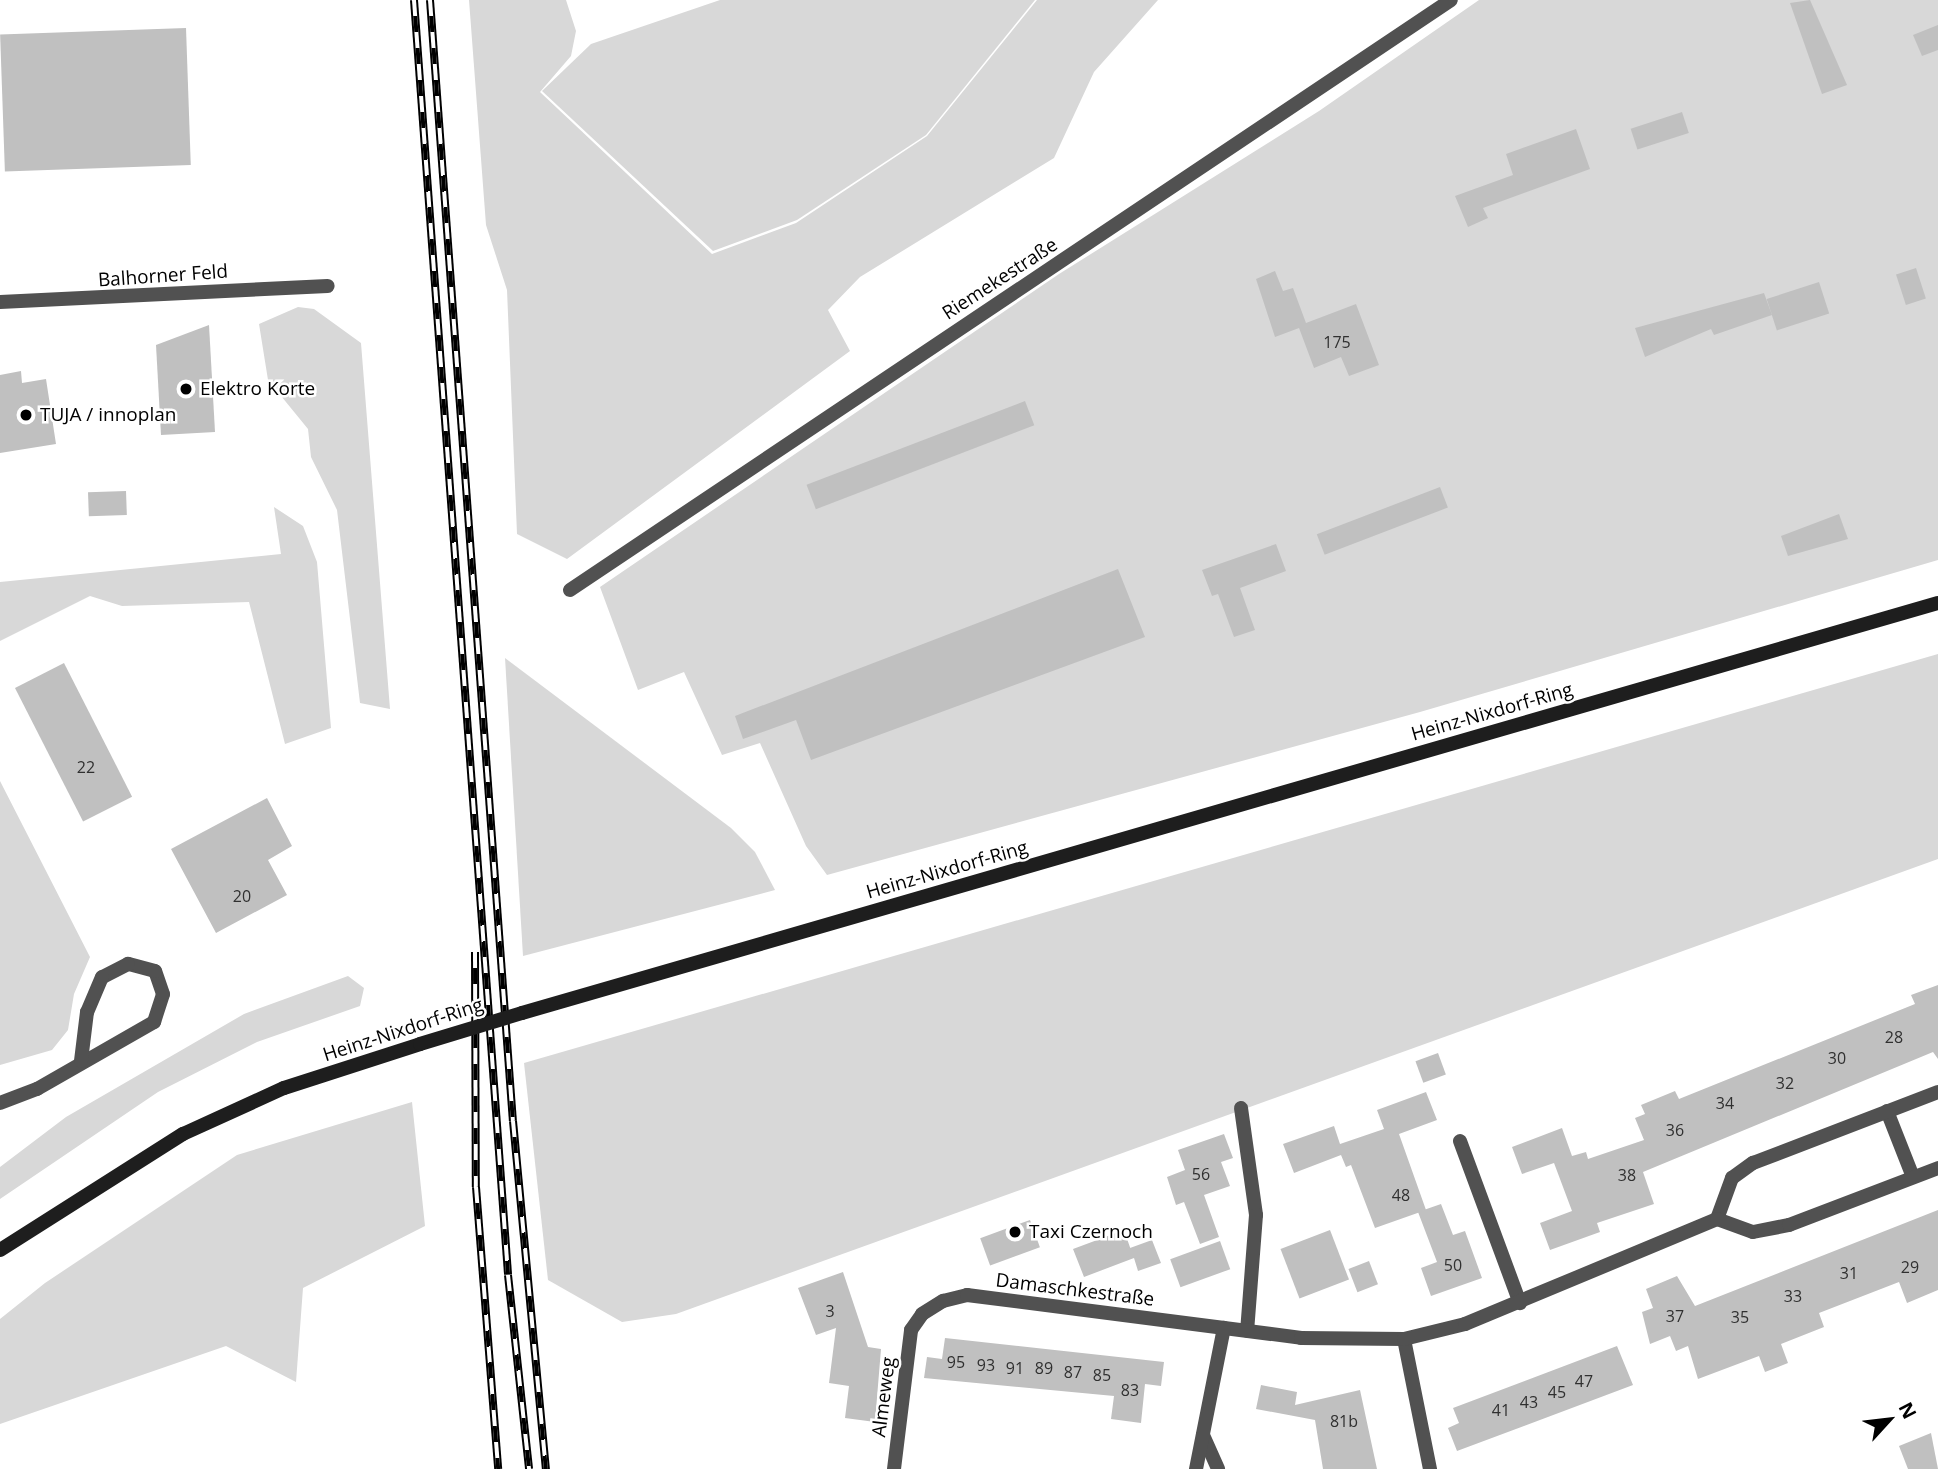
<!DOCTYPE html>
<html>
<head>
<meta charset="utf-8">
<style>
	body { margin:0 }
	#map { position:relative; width:1938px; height:1469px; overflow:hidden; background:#fff; font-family:"Open Sans",sans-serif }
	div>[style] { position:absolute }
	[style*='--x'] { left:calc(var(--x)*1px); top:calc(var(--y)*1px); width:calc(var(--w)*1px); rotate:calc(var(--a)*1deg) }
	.green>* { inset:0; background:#d8d8d8 }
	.building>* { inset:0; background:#c0c0c0; transform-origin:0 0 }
	.street>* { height:14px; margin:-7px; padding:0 7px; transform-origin:7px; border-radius:7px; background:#515151 }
	.secondary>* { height:14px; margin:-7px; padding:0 7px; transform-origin:7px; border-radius:7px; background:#1e1e1e }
	.rail>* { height:8px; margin-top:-4px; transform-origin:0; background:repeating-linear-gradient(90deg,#fff 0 16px,#000 0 32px); box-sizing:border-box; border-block:2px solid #000 }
	.secondary-bridge>* { height:14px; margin:-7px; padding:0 7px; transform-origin:7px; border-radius:7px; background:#1e1e1e }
	.dots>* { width:19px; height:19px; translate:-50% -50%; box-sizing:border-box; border:4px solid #fff; border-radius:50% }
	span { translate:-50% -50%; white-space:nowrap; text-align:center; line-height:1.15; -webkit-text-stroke:5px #fff; paint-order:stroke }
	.number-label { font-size:16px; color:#303030 }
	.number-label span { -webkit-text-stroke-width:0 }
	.street-label { font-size:19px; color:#000 }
	.poi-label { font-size:19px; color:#000 }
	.left { translate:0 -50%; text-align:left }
	.north { position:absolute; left:1854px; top:1385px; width:70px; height:70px; -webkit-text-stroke:5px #fff; paint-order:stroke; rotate:63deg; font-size:19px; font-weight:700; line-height:28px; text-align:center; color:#000 }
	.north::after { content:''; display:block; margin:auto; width:24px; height:32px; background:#000; clip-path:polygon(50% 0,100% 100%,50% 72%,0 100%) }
</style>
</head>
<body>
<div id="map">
	<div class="green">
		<i style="clip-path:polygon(469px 0,566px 0,576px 31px,571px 56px,540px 92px,712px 254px,796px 223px,927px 136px,1037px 0,1158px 0,1094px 72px,1054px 158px,860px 277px,828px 310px,850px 351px,567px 559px,517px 534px,507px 290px,486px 225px)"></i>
		<i style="clip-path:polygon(720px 0,1035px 0,926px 135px,797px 220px,713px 251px,542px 91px,591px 44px)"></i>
		<i style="clip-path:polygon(1479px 0,1938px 0,1938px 560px,1420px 712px,827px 875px,806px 846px,760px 743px,722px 755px,684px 672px,638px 690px,600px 587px,1059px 274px,1319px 111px)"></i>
		<i style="clip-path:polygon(298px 307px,314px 309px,361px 343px,390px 709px,360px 703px,337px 510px,311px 457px,308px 429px,268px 380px,259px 324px)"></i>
		<i style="clip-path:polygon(274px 507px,303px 526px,317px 562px,331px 728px,285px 744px,249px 602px,122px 606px,90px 596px,0 641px,0 582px,281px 554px)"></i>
		<i style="clip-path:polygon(1938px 654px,1938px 859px,676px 1314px,622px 1322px,548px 1280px,524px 1063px)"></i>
		<i style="clip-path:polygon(505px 658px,731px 828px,755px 852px,775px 890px,523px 956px)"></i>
		<i style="clip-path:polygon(0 781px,90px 957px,74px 994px,68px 1030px,52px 1050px,0 1065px)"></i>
		<i style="clip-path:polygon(348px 976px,364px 988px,360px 1006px,257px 1042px,158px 1092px,0 1199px,0 1167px,66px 1117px,244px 1014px)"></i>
		<i style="clip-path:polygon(412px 1102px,425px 1226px,303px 1288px,296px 1382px,226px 1346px,0 1424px,0 1319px,45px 1283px,237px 1155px)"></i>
	</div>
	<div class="building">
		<i style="clip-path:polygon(1810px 0,1847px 85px,1822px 94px,1790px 3px)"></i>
		<i style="clip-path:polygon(1938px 25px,1938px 50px,1922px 56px,1913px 35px)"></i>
		<i style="left:186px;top:28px;width:137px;height:186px;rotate:88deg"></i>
		<i style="left:1682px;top:112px;width:22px;height:54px;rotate:72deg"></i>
		<i style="clip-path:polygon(1576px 129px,1590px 169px,1483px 208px,1488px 218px,1468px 227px,1455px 196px,1513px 175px,1506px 154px)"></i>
		<i style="left:1916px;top:268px;width:32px;height:21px;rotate:72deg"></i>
		<i style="clip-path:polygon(1275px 271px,1283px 291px,1293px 288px,1306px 323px,1356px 304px,1379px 365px,1349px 376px,1341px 357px,1314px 368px,1299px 328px,1275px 337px,1256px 279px)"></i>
		<i style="left:1819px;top:282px;width:33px;height:55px;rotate:72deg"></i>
		<i style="clip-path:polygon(1764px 293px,1772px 315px,1714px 335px,1711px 329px,1645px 357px,1635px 328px)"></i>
		<i style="clip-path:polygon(209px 325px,215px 432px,161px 435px,156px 345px)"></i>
		<i style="clip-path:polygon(21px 371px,22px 383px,46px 379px,56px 444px,0 453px,0 375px)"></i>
		<i style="left:1025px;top:401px;width:26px;height:234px;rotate:69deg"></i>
		<i style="left:1440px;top:487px;width:22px;height:132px;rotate:69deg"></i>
		<i style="left:126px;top:491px;width:24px;height:38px;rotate:88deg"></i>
		<i style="clip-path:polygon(1839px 514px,1848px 539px,1788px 556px,1781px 536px)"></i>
		<i style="clip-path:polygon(1276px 544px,1286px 571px,1240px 588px,1255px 630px,1234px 637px,1218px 594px,1212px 596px,1202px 570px)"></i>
		<i style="clip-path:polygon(1118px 569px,1145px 637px,811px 760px,796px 720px,743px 739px,735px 716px)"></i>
		<i style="left:64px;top:663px;width:150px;height:55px;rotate:63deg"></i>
		<i style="clip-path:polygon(267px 798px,292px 846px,268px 860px,287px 895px,216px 933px,171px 849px)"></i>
		<i style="clip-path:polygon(1938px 985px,1938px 1059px,1933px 1052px,1643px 1172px,1654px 1204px,1597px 1223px,1600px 1232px,1550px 1250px,1540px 1223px,1572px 1211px,1554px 1163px,1522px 1174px,1512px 1147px,1562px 1128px,1572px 1156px,1586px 1152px,1588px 1159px,1644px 1140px,1635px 1118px,1645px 1114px,1641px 1105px,1675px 1091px,1679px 1099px,1915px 1004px,1911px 995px)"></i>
		<i style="left:1438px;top:1053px;width:23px;height:24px;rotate:70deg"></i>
		<i style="clip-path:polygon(1426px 1092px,1437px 1120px,1399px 1134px,1426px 1210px,1375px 1228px,1351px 1165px,1346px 1167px,1341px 1155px,1294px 1173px,1283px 1144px,1334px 1126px,1340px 1144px,1384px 1129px,1377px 1110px)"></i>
		<i style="clip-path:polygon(1224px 1134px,1233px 1158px,1221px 1162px,1230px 1186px,1204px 1195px,1219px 1237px,1200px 1244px,1184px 1202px,1176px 1205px,1167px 1177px,1185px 1170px,1178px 1150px)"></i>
		<i style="clip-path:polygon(1441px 1204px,1453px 1235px,1465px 1231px,1482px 1278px,1431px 1296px,1421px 1268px,1437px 1262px,1418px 1212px)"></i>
		<i style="clip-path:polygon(1938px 1210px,1938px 1290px,1907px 1303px,1899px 1282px,1819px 1313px,1824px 1327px,1781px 1344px,1788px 1363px,1765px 1372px,1759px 1356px,1698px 1379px,1688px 1346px,1676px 1351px,1670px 1336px,1650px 1344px,1642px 1312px,1653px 1308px,1646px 1289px,1677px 1276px,1695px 1306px)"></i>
		<i style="left:1030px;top:1220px;width:29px;height:53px;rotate:70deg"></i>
		<i style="clip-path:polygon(1124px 1230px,1133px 1256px,1130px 1248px,1152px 1240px,1161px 1263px,1138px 1271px,1134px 1258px,1084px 1277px,1073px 1249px)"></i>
		<i style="left:1330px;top:1230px;width:53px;height:53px;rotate:69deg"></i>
		<i style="left:1220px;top:1241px;width:30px;height:53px;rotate:70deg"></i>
		<i style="left:1369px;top:1261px;width:25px;height:22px;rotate:69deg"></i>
		<i style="clip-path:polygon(843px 1272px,868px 1347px,881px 1349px,875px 1422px,845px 1418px,849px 1386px,829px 1383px,836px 1328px,816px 1335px,798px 1288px)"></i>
		<i style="clip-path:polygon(945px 1338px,1164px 1362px,1161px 1386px,1145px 1384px,1141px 1423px,1111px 1419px,1114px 1396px,924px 1378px,927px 1357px,942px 1359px)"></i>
		<i style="clip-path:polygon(1617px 1346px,1633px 1385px,1457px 1451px,1448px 1428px,1459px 1423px,1453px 1408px)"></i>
		<i style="clip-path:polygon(1261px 1385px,1297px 1392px,1295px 1405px,1360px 1390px,1377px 1469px,1323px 1469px,1315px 1420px,1256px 1409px)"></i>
		<i style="clip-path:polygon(1931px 1433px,1938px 1469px,1908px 1469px,1899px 1446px)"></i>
	</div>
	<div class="street">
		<i style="--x:0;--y:302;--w:328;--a:-2.8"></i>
		<i style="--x:570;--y:590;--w:1060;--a:-33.81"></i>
		<i style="--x:0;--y:1103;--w:40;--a:-21"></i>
		<i style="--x:37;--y:1089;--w:135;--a:-29.8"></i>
		<i style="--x:154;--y:1022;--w:29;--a:-72"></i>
		<i style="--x:163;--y:994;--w:24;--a:-109"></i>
		<i style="--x:155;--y:971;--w:28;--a:-165"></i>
		<i style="--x:128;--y:964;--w:29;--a:153"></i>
		<i style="--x:102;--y:977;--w:38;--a:113"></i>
		<i style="--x:87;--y:1012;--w:49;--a:97"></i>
		<i style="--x:1241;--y:1108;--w:108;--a:82"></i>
		<i style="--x:1256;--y:1215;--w:116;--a:94.4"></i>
		<i style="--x:1887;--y:1111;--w:71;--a:68.5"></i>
		<i style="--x:1460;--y:1141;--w:173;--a:69.7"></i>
		<i style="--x:1717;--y:1219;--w:44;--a:-69.9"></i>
		<i style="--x:1732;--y:1178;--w:26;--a:-36"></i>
		<i style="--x:1753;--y:1163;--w:198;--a:-21"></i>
		<i style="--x:1404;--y:1339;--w:133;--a:78.7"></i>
		<i style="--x:1203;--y:1435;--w:37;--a:66"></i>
		<i style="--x:894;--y:1469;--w:140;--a:-83"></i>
		<i style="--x:911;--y:1330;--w:19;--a:-55"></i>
		<i style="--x:922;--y:1314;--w:25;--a:-32"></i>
		<i style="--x:943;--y:1301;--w:25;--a:-14"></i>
		<i style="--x:967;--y:1295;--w:337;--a:7.3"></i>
		<i style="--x:1301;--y:1338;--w:103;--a:0.6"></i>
		<i style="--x:1404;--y:1339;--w:63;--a:-13.8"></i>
		<i style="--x:1465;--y:1324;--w:273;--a:-22.6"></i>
		<i style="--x:1717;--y:1219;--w:38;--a:20"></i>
		<i style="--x:1753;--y:1232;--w:37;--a:-11"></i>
		<i style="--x:1789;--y:1225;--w:160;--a:-20.9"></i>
		<i style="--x:1196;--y:1469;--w:144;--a:-78.8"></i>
	</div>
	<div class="secondary">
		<i style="--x:522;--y:1013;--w:1474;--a:-16.15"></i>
		<i style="--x:0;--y:1250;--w:217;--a:-32.4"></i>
		<i style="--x:183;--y:1134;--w:111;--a:-24.5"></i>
		<i style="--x:284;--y:1088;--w:143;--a:-17.9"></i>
	</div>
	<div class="rail">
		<i style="--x:414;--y:0;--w:1278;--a:85.78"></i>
		<i style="--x:508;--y:1275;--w:195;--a:83.8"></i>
		<i style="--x:430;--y:0;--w:1124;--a:85.77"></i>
		<i style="--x:513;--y:1121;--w:350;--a:84.6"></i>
		<i style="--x:475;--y:952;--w:235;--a:89.8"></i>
		<i style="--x:476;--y:1187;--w:283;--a:85.5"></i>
	</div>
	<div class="secondary-bridge">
		<i style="--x:420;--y:1044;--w:107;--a:-16.9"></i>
	</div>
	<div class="dots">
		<i style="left:186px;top:389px;background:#000"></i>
		<i style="left:26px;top:415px;background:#000"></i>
		<i style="left:1015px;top:1232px;background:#000"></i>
	</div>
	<div class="number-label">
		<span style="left:1337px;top:342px">175</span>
		<span style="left:86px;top:767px">22</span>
		<span style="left:242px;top:896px">20</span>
		<span style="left:1894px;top:1037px">28</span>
		<span style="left:1837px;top:1058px">30</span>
		<span style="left:1785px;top:1083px">32</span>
		<span style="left:1725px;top:1103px">34</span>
		<span style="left:1675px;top:1130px">36</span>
		<span style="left:1201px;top:1174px">56</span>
		<span style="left:1627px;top:1175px">38</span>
		<span style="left:1401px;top:1195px">48</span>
		<span style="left:1453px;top:1265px">50</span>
		<span style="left:1910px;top:1267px">29</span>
		<span style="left:1849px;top:1273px">31</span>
		<span style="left:1793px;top:1296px">33</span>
		<span style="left:830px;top:1311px">3</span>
		<span style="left:1675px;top:1316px">37</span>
		<span style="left:1740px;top:1317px">35</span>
		<span style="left:956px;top:1362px">95</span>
		<span style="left:986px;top:1365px">93</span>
		<span style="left:1015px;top:1368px">91</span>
		<span style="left:1044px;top:1368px">89</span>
		<span style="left:1073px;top:1372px">87</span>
		<span style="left:1102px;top:1375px">85</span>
		<span style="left:1584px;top:1381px">47</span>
		<span style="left:1130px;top:1390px">83</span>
		<span style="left:1557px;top:1392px">45</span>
		<span style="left:1529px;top:1402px">43</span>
		<span style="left:1501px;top:1410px">41</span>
		<span style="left:1344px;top:1421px">81b</span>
	</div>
	<div class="street-label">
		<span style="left:163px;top:276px;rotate:-4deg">Balhorner Feld</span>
		<span style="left:1000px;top:279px;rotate:-33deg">Riemekestraße</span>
		<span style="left:1492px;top:712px;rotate:-16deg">Heinz-Nixdorf-Ring</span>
		<span style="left:947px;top:870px;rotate:-16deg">Heinz-Nixdorf-Ring</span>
		<span style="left:403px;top:1030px;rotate:-18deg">Heinz-Nixdorf-Ring</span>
		<span style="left:1075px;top:1290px;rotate:7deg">Damaschkestraße</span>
		<span style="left:884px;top:1397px;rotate:-83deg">Almeweg</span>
	</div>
	<div class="poi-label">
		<span class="left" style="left:200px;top:389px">Elektro Korte</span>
		<span class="left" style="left:40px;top:415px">TUJA / innoplan</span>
		<span class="left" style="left:1029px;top:1232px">Taxi Czernoch</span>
	</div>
	<div class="north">N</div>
</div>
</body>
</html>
